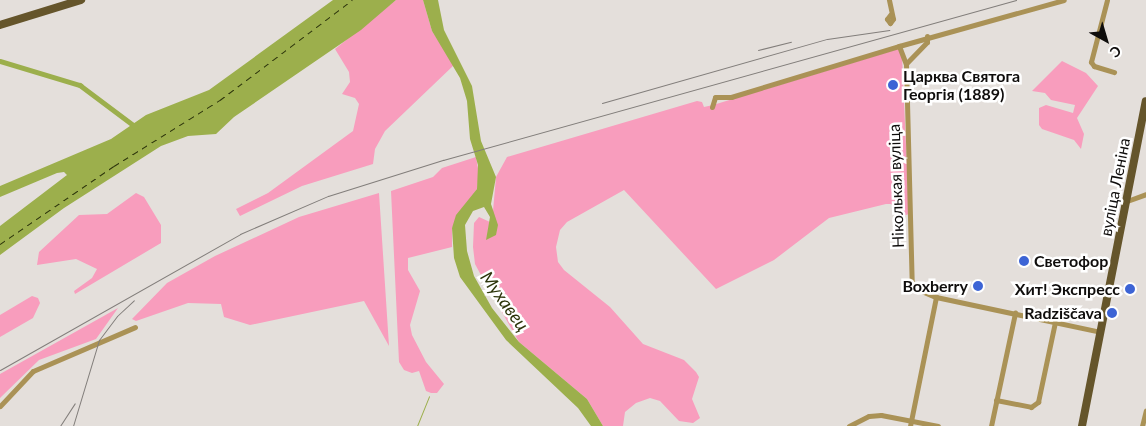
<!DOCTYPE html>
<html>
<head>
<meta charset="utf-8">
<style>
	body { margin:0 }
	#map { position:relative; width:1146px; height:426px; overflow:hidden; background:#e4dfdb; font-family:Lato,sans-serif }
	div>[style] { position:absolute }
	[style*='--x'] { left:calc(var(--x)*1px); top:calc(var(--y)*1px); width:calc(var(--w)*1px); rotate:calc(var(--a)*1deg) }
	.green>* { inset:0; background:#f89dbd }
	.water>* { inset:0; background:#9caf4c }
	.stream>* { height:1px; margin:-0.5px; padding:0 0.5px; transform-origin:0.5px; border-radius:0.5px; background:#9caf4c }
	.canal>* { height:4.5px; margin:-2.25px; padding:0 2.25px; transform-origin:2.25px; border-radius:2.25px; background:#9caf4c }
	.ferry>* { height:1px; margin-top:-0.5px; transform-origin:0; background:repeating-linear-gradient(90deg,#2d350b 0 6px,transparent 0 11px) }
	.street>* { height:5px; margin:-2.5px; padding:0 2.5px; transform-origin:2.5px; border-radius:2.5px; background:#aa9256 }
	.primary>* { height:8px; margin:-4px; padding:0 4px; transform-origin:4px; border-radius:4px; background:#65552b }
	.rail>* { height:1px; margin:-0.5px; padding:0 0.5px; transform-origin:0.5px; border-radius:0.5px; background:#827e7b }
	.dots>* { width:14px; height:14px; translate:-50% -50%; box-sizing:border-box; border:2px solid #fff; border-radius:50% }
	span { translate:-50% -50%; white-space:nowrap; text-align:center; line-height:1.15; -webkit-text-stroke:5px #fff; paint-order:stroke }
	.poi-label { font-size:16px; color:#0f0d0c; font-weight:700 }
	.left { translate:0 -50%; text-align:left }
	.right { translate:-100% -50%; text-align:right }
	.street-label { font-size:16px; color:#0f0d0c }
	.water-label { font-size:18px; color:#2d350b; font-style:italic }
	.north { position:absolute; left:1081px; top:15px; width:50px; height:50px; -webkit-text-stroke:4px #fff; paint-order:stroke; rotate:141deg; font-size:14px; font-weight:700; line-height:20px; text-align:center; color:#0f0d0c }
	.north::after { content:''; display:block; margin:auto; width:18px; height:22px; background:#0f0d0c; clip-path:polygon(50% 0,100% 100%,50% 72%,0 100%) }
</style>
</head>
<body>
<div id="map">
	<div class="green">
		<i style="clip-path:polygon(396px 0,423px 0,432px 31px,454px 65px,385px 131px,375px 149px,373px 164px,302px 186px,240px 216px,236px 209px,268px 193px,353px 131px,359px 104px,355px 98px,342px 94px,350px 82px,349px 72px,335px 49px)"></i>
		<i style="clip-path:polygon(898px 49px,902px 56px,909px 214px,903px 216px,891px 204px,886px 204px,829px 218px,774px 260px,716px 289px,624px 190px,567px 222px,560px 230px,556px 247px,558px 262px,564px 270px,610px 307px,643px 344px,684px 360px,696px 372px,699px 377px,692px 399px,700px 418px,693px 423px,679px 421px,660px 401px,650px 398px,636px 403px,625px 412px,623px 426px,603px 426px,587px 399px,519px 342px,482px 277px,475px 264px,473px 247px,474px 223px,479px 217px,490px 222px,486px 240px,493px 211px,496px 177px,507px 157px,697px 101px,702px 102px,704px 107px,713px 105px)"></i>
		<i style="clip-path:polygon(1062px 61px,1086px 73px,1098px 86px,1077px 118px,1084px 134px,1081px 149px,1074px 140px,1042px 129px,1039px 125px,1039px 108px,1046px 105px,1073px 113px,1075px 105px,1051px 100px,1045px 93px,1032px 91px)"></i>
		<i style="clip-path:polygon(476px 157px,479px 174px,477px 189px,452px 228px,452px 247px,408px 258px,408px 270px,420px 291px,410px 325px,412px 335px,426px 362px,444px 384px,437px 393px,431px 393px,426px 391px,419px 371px,412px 373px,404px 370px,399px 362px,391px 191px,433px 177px,442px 168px)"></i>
		<i style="clip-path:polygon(136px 193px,144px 197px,161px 225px,161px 243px,75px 294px,74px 291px,92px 278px,97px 269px,76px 259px,37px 265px,39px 252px,79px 215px,107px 214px)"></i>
		<i style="clip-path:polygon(379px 193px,389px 346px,364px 301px,250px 325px,224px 317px,221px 304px,188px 303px,136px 321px,132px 319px,167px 283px,215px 256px,299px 217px)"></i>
		<i style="clip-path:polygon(32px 296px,38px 298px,40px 303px,33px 318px,0 337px,0 315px)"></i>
		<i style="clip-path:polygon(118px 308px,96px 339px,39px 360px,0 398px,0 374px)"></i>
	</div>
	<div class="water">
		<i style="clip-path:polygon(333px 0,396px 0,361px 30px,234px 117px,216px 134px,188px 136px,161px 146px,64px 208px,0 255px,0 226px,67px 175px,64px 172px,57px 173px,0 197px,0 186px,111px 139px,146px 115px,209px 90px)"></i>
		<i style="clip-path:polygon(423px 0,438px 0,444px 30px,472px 86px,481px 141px,496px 177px,491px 204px,498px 225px,496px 235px,486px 240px,490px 217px,484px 207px,473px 211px,465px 225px,467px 251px,474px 276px,492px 308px,519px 342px,587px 399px,603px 426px,591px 426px,578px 408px,506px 340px,460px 277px,454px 258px,452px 228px,456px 215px,477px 189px,478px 165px,470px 139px,467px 101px,460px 78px,432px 31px)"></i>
	</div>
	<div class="stream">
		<i style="--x:417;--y:426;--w:32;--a:-68"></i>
	</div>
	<div class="canal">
		<i style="--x:0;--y:61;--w:84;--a:16.7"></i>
		<i style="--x:80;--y:85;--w:70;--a:36.9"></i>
	</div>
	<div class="ferry">
		<i style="--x:0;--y:244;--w:138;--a:-34.4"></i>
		<i style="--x:114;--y:166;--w:125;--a:-31.9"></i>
		<i style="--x:220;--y:100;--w:166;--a:-37.1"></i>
	</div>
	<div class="street">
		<i style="--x:889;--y:0;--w:19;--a:78"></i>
		<i style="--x:893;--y:19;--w:5;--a:127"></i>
		<i style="--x:890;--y:23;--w:5;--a:-127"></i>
		<i style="--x:887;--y:19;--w:5;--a:-53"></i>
		<i style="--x:1107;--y:0;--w:64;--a:104.5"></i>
		<i style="--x:1091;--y:62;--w:5;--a:53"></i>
		<i style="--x:1094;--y:66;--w:21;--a:17"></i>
		<i style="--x:927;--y:36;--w:6;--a:90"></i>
		<i style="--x:927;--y:42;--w:30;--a:134"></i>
		<i style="--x:906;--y:64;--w:223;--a:88.5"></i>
		<i style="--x:912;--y:287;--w:26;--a:23"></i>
		<i style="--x:936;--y:297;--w:168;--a:12"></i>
		<i style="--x:899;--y:46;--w:171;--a:-15.6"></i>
		<i style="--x:712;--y:107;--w:10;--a:-73"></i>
		<i style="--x:715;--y:97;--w:16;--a:0"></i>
		<i style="--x:731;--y:97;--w:176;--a:-16.9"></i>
		<i style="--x:899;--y:46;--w:19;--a:69"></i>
		<i style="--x:1127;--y:201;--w:20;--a:-20"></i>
		<i style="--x:996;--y:400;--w:36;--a:11"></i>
		<i style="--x:1031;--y:407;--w:9;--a:-36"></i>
		<i style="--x:1038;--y:402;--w:82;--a:-78"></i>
		<i style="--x:0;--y:406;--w:48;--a:-46.7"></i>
		<i style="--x:33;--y:371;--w:111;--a:-23.3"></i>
		<i style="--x:849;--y:426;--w:22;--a:-27"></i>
		<i style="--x:869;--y:416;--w:12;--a:-5"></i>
		<i style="--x:881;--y:415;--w:58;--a:10.9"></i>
		<i style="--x:910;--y:426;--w:132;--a:-78.6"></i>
		<i style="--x:991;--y:426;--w:116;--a:-78"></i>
		<i style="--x:1142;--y:426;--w:16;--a:-76"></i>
	</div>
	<div class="primary">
		<i style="--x:0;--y:25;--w:85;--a:-17.2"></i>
		<i style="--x:1082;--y:426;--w:331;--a:-78.9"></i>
	</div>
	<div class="rail">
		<i style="--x:758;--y:50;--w:34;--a:-14"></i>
		<i style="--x:602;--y:103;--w:234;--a:-15.9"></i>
		<i style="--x:827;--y:39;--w:63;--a:-8.3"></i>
		<i style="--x:0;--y:370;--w:276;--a:-29.5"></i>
		<i style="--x:240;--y:234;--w:96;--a:-23.4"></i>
		<i style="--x:328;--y:196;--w:121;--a:-17.4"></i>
		<i style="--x:443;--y:160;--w:595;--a:-15.6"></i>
		<i style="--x:60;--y:426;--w:27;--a:-57"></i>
		<i style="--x:73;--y:426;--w:90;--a:-73.2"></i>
		<i style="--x:99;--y:340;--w:30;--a:-53"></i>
		<i style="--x:117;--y:316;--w:23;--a:-43"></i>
	</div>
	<div class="dots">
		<i style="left:893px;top:85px;background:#3d64d5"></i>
		<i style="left:1024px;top:261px;background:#3d64d5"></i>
		<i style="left:978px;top:286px;background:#3d64d5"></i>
		<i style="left:1130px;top:289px;background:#3d64d5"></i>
		<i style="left:1112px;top:313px;background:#3d64d5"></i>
	</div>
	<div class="poi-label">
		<span class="left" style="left:903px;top:85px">Царква Святога<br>Георгія (1889)</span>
		<span class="left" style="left:1034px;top:261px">Светофор</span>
		<span class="right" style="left:968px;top:286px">Boxberry</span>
		<span class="right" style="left:1120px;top:289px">Хит! Экспресс</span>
		<span class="right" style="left:1102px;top:313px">Radziščava</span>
	</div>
	<div class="street-label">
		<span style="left:896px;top:186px;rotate:-92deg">Ніколькая вуліца</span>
		<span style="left:1115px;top:187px;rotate:-79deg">вуліца Леніна</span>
	</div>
	<div class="water-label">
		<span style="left:505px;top:301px;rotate:54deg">Мухавец</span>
	</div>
	<div class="north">С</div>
</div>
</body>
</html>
